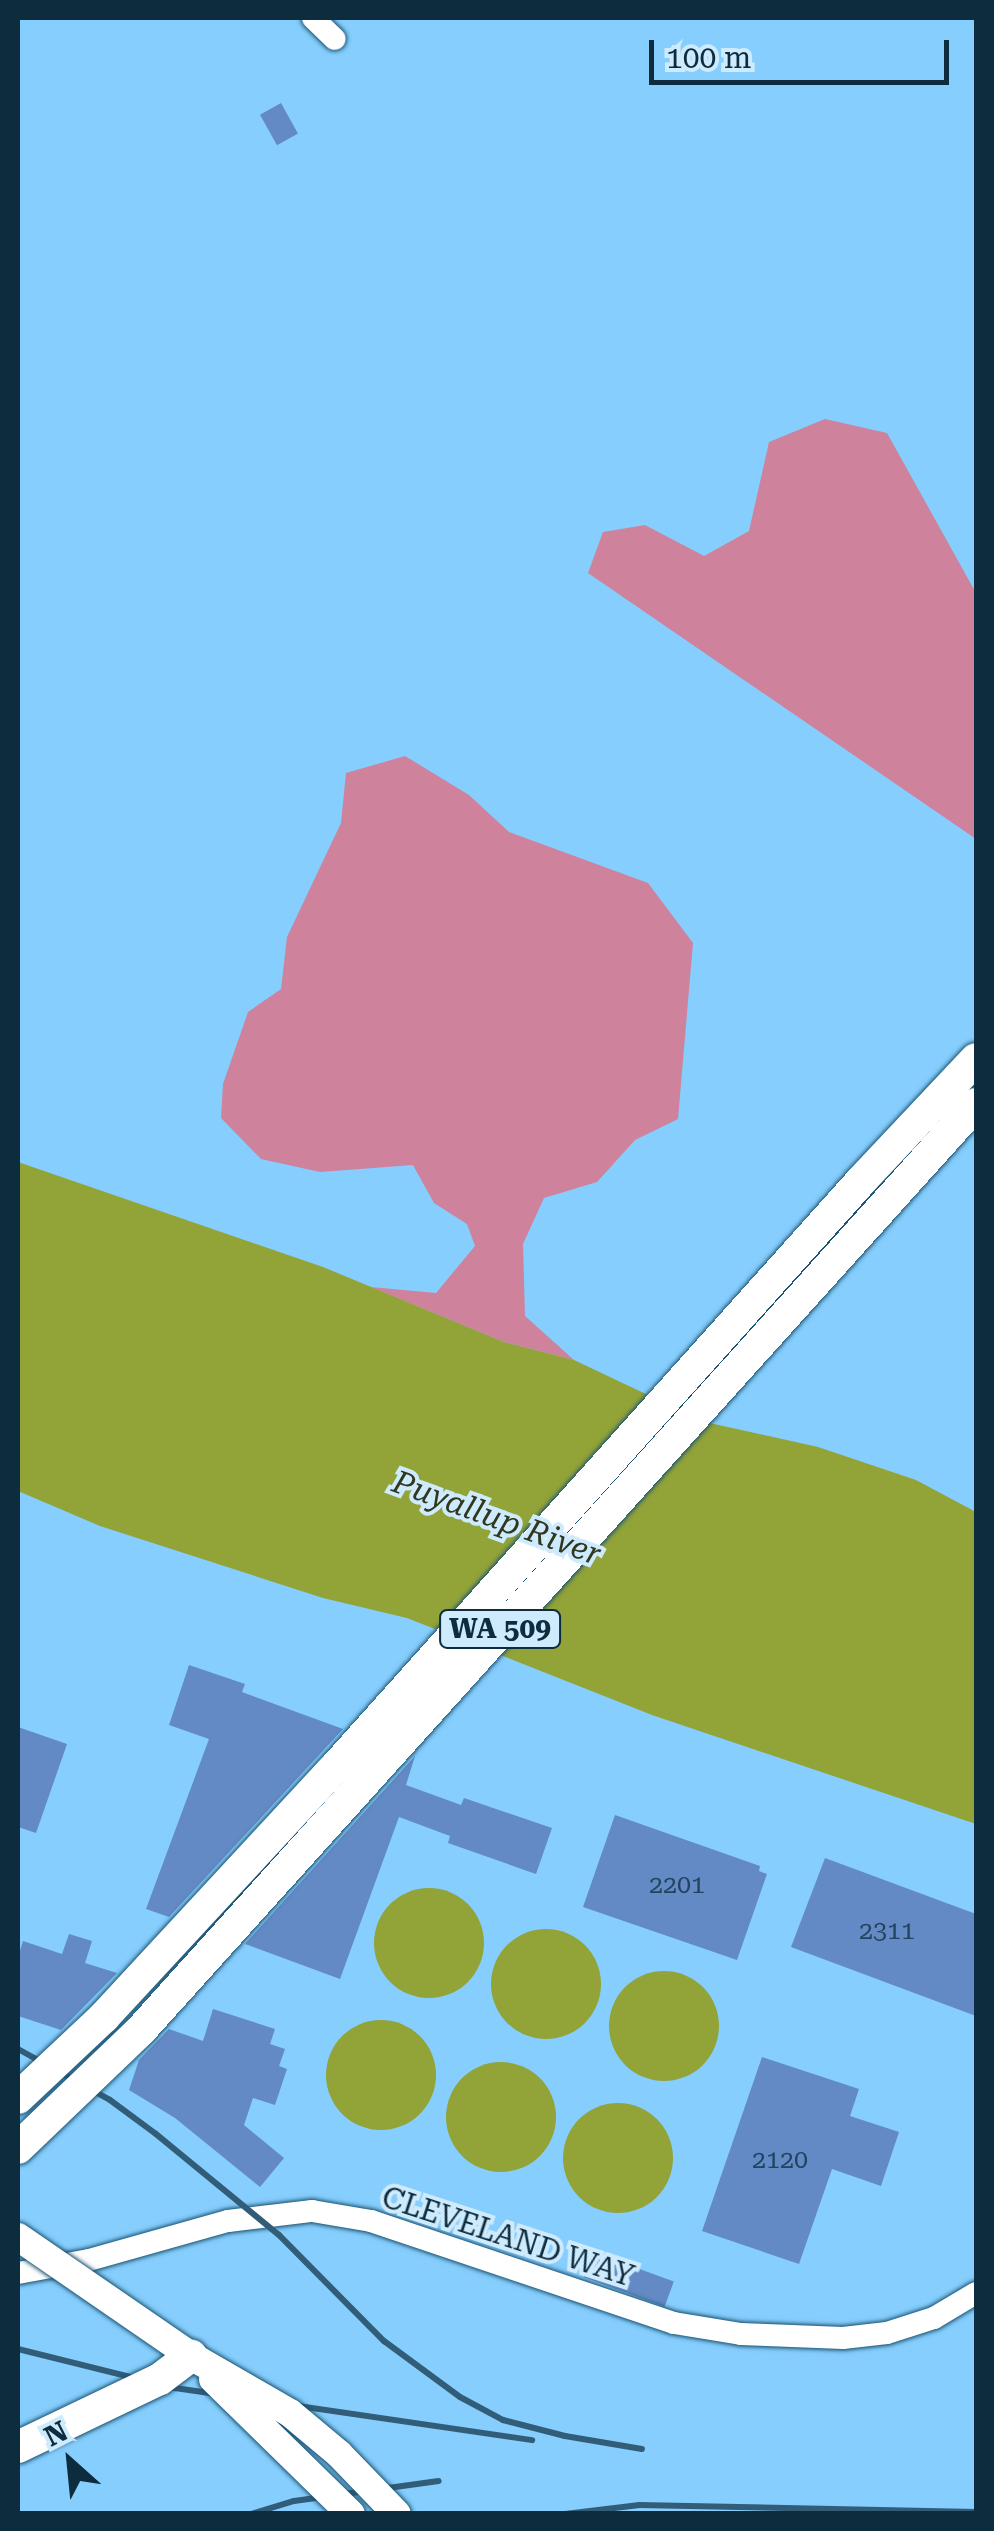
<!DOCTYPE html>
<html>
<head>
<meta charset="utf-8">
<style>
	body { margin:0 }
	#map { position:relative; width:994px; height:2531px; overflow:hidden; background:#86cefd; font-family:"Roboto Serif",serif }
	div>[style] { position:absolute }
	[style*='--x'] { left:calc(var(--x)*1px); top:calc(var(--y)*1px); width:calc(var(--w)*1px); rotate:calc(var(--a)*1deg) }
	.green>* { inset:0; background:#ce829c }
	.water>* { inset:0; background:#92a338 }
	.round { border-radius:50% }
	.building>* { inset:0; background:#638ac4; transform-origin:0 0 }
	.roads { filter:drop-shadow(0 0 2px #1a5272) drop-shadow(0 0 2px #1a5272) }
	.minor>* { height:22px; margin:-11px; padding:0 11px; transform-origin:11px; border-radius:11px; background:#fff }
	.rail>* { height:6px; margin:-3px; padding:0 3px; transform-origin:3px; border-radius:3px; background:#325d78 }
	.bridges { filter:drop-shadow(0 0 2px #1a5272) drop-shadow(0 0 2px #1a5272) }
	.major-bridge>* { height:28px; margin:-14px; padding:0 14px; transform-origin:14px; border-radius:14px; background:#fff }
	.highway-bridge>* { height:32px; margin:-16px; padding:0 16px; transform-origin:16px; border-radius:16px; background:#fff }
	span { translate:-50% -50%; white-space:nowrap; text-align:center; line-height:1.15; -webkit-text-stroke:8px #ceeafd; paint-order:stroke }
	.number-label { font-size:25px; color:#224460 }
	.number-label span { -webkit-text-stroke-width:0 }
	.shield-label span { padding:2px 8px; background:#ceeafd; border:2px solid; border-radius:8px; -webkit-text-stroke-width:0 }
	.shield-label { font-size:28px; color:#0d2c3e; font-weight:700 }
	.street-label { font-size:30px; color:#0d2c3e }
	.water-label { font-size:32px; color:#31361f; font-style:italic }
	.frame { position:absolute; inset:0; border:20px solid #0d2c3e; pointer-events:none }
	.north { position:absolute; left:20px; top:2411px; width:100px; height:100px; -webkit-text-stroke:8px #ceeafd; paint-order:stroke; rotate:333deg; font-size:28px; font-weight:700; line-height:40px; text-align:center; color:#0d2c3e }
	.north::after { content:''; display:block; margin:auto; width:35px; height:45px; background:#0d2c3e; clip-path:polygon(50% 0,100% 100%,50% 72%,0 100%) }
	.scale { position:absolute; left:649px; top:40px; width:300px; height:45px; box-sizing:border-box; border:5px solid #0d2c3e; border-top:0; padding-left:12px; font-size:30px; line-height:35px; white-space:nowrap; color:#0d2c3e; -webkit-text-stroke:8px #ceeafd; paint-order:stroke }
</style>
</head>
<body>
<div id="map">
	<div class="green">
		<i style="clip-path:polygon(825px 419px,887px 433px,976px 593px,976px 839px,588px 573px,603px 532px,645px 525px,704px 556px,749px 531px,769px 442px)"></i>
		<i style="clip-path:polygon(405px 756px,469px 795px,509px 832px,648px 883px,693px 943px,678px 1119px,635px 1140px,597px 1182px,544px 1198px,523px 1244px,525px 1316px,574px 1360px,504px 1342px,371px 1287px,436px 1293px,475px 1246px,467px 1224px,434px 1203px,413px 1165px,320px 1172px,261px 1159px,221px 1118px,223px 1084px,248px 1012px,281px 989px,287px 937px,341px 823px,346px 773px)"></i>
	</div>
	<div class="water">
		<i style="clip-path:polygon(18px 1162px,323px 1267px,504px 1342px,574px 1360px,705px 1422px,818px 1447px,916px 1480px,976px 1512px,976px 1824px,652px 1715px,407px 1618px,323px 1598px,100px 1526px,18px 1491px)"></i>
		<i class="round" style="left:374px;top:1888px;width:110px;height:110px"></i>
		<i class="round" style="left:491px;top:1929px;width:110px;height:110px"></i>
		<i class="round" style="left:609px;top:1971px;width:110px;height:110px"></i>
		<i class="round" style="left:326px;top:2020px;width:110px;height:110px"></i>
		<i class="round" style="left:446px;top:2062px;width:110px;height:110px"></i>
		<i class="round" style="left:563px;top:2103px;width:110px;height:110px"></i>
	</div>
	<div class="building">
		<i style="left:281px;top:103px;width:35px;height:24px;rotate:61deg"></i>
		<i style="clip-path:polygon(189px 1665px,245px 1684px,242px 1692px,343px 1729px,169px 1917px,146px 1909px,209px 1739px,169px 1725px)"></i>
		<i style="clip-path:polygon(18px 1727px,67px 1744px,36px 1833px,18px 1827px)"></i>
		<i style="clip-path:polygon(415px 1756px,406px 1785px,461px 1805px,464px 1798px,552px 1828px,536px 1874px,448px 1843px,450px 1836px,399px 1817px,340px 1979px,245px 1944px)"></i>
		<i style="clip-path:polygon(615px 1815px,760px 1866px,759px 1871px,767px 1874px,737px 1960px,583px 1907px)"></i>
		<i style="clip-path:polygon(825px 1858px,976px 1914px,976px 2016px,791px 1947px)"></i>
		<i style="clip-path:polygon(69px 1934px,92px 1941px,85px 1963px,117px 1973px,61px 2030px,18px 2016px,18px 1957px,23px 1941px,62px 1954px)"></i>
		<i style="clip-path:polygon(213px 2009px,275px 2029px,270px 2044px,285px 2049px,279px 2066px,287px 2069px,275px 2105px,253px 2098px,244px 2125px,284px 2158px,260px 2187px,175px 2118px,129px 2090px,139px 2060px,169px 2029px,203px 2041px)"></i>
		<i style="clip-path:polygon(762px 2057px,859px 2089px,850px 2116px,899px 2132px,881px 2186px,832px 2169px,799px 2264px,702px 2231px)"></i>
		<i style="left:593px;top:2252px;width:86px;height:27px;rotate:20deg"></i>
	</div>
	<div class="roads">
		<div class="minor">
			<i style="--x:313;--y:18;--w:30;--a:44"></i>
			<i style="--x:18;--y:2273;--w:72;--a:-10.4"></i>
			<i style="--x:89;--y:2260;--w:144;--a:-15.7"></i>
			<i style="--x:228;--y:2221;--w:85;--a:-6.8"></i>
			<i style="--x:312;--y:2211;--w:60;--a:9.6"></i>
			<i style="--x:371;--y:2221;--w:320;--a:18.6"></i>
			<i style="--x:674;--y:2323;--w:68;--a:9.3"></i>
			<i style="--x:741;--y:2334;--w:102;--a:2.2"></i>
			<i style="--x:843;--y:2338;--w:44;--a:-6.5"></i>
			<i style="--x:887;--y:2333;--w:49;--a:-17.7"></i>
			<i style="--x:934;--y:2318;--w:49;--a:-30.8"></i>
		</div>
	</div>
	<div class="rail">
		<i style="--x:18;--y:2049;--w:105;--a:29"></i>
		<i style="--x:110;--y:2100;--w:57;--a:36.5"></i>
		<i style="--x:156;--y:2134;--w:159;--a:39.4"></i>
		<i style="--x:279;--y:2235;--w:149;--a:45.3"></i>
		<i style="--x:384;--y:2341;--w:94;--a:36.4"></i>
		<i style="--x:460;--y:2397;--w:49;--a:28.1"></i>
		<i style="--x:503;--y:2420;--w:64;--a:14.5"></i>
		<i style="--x:565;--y:2436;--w:78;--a:9.6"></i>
		<i style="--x:18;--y:2349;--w:162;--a:14"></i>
		<i style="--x:175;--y:2388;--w:361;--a:8.3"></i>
		<i style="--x:251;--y:2514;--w:45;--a:-16.8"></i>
		<i style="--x:294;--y:2501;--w:146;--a:-7.9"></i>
		<i style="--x:565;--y:2514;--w:75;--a:-6.9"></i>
		<i style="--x:639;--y:2505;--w:337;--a:1.2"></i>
	</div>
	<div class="bridges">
		<div class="major-bridge">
			<i style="--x:18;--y:2237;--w:210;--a:34.5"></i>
			<i style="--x:191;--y:2356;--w:114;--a:29.9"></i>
			<i style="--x:290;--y:2413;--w:64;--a:39.9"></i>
			<i style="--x:339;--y:2454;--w:83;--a:46"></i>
			<i style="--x:213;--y:2379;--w:193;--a:44.4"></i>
		</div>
		<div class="highway-bridge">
			<i style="--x:18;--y:2098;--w:118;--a:-43.3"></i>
			<i style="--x:104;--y:2017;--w:337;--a:-47.2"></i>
			<i style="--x:333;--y:1770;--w:792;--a:-48.12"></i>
			<i style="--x:862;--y:1180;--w:166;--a:-46.7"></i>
			<i style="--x:18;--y:2148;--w:170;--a:-43.8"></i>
			<i style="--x:141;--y:2030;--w:1247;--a:-47.96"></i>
			<i style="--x:18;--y:2447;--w:157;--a:-25.6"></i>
			<i style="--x:160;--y:2379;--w:39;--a:-37"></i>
		</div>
	</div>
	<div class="number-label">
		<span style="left:677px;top:1885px">2201</span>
		<span style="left:887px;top:1931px">2311</span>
		<span style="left:780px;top:2160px">2120</span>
	</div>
	<div class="shield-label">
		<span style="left:500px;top:1629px">WA 509</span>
	</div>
	<div class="street-label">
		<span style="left:508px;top:2237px;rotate:18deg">CLEVELAND WAY</span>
	</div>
	<div class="water-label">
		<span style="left:497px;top:1518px;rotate:20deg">Puyallup River</span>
	</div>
	<div class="frame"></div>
	<div class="north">N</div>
	<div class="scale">100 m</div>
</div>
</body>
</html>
